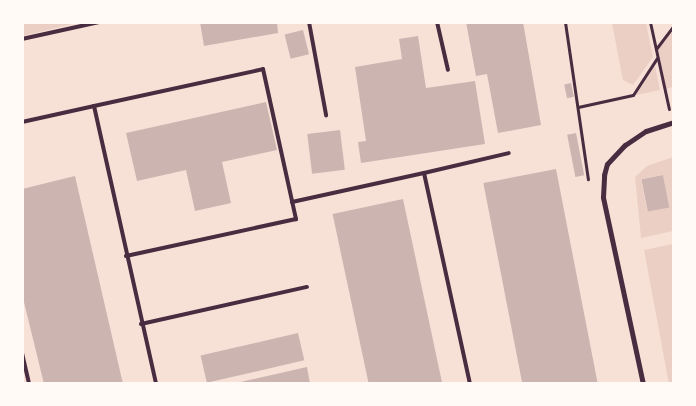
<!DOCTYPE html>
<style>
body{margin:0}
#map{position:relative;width:696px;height:406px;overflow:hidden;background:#f7e1d7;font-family:Mulish,sans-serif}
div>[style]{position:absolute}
.green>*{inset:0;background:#ebcfc5}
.building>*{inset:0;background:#ccb4b1;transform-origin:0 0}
.path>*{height:3px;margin:-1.5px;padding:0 1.5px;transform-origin:1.5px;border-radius:1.5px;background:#4a2c40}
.service>*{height:4px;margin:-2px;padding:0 2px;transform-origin:2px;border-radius:2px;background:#4a2c40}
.minor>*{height:5px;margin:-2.5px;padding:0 2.5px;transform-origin:2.5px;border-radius:2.5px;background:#4a2c40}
span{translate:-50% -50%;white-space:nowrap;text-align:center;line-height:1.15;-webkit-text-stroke:5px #fffaf5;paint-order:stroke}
.frame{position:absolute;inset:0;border:24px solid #fffaf5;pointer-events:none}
</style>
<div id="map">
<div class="green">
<i style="clip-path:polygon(23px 22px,76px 22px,76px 23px,23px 36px)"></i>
<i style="clip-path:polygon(612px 23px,646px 23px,653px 57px,633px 85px,623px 80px)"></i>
<i style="clip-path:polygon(673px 31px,673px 87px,666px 89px,658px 50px)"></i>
<i style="clip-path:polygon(655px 66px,660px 90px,636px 95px)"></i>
<i style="clip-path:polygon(evenodd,673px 157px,673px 231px,641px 238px,635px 177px,647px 166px,673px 157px,663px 175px,669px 207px,647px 211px,641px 179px,663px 175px)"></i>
<i style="clip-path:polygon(673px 244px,674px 383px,669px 384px,644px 250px)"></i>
</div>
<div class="building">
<i style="clip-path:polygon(200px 22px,277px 22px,278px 33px,204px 46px)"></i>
<i style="clip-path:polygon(466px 22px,523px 22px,541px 125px,498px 133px,487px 74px,476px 76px)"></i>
<i style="left:303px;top:30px;width:25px;height:19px;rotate:76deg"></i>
<i style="clip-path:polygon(418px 36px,426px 88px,475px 81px,485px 144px,361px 163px,358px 142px,366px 141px,355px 67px,402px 59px,399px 39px)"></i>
<i style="left:571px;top:83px;width:14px;height:7px;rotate:78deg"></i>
<i style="clip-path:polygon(266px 102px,277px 150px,222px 162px,231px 203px,195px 211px,186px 170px,137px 181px,126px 133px)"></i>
<i style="left:340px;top:130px;width:40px;height:33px;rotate:83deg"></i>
<i style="left:576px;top:133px;width:43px;height:9px;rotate:79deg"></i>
<i style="left:556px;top:169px;width:219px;height:74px;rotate:79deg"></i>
<i style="left:663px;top:175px;width:33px;height:22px;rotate:79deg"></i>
<i style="clip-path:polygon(75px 176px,123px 384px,44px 384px,22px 294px,22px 189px)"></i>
<i style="left:403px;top:199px;width:189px;height:72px;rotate:78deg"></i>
<i style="left:298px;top:333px;width:28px;height:100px;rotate:77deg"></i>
<i style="clip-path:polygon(307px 367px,310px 384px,236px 384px,236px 383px)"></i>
</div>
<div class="path">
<i style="left:565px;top:22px;width:159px;rotate:81.7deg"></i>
<i style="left:650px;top:22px;width:89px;rotate:77.7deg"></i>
<i style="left:656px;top:49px;width:30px;rotate:-53deg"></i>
<i style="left:578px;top:107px;width:56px;rotate:-12.3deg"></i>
<i style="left:633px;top:95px;width:44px;rotate:-57deg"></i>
</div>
<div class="service">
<i style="left:309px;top:22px;width:95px;rotate:79.6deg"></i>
<i style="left:437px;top:22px;width:49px;rotate:77.1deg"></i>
<i style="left:22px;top:39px;width:79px;rotate:-12.4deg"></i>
<i style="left:94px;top:106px;width:173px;rotate:-12.3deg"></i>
<i style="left:263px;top:69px;width:154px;rotate:77.6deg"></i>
<i style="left:296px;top:219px;width:174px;rotate:167.7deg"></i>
<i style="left:22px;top:122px;width:74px;rotate:-12.5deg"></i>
<i style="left:94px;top:106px;width:285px;rotate:77.4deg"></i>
<i style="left:424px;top:173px;width:87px;rotate:-13.2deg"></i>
<i style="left:292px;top:202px;width:135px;rotate:-12.4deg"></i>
<i style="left:424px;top:173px;width:216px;rotate:77.7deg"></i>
<i style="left:141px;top:324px;width:170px;rotate:-12.6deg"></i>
<i style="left:22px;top:353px;width:32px;rotate:77deg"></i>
</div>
<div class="minor">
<i style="left:643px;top:384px;width:191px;rotate:-102.1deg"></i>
<i style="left:603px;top:197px;width:22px;rotate:-87deg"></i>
<i style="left:604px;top:175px;width:11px;rotate:-75deg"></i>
<i style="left:607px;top:164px;width:26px;rotate:-47deg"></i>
<i style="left:625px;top:145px;width:25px;rotate:-34deg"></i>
<i style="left:646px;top:131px;width:29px;rotate:-18deg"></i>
</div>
<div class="frame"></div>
</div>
